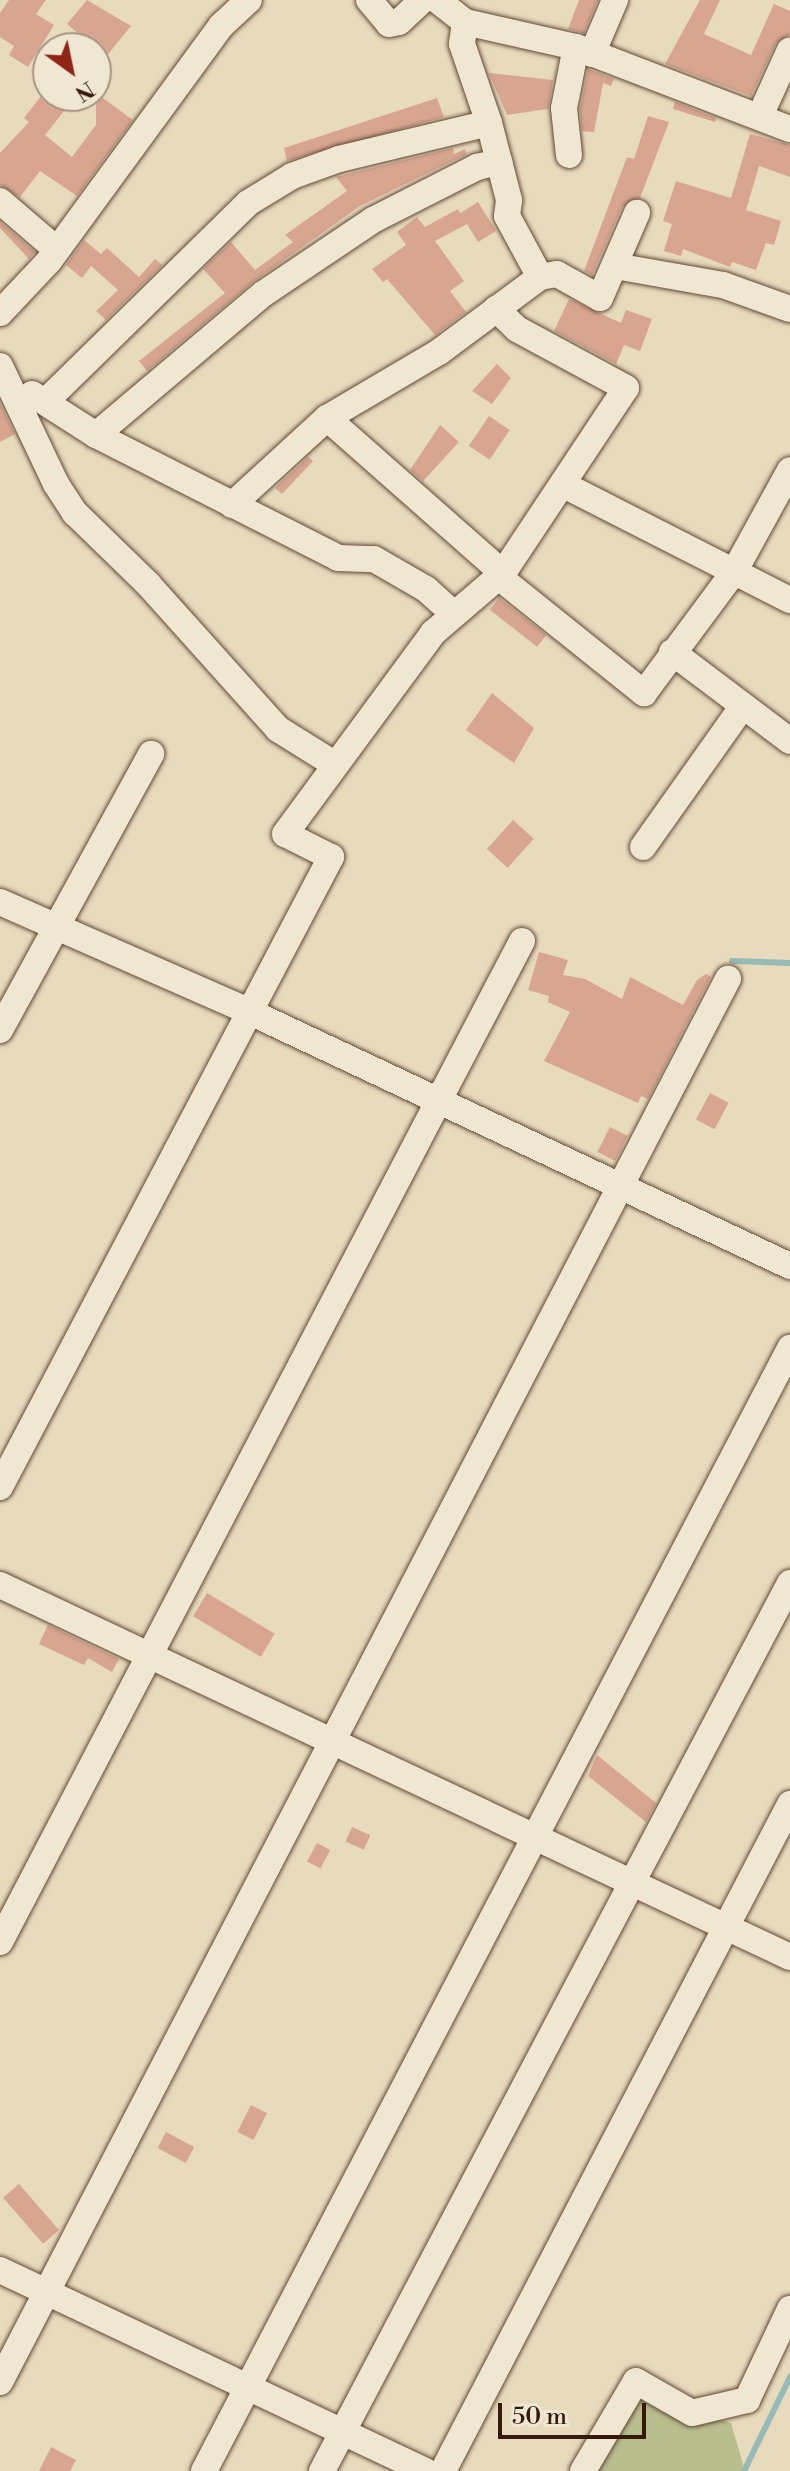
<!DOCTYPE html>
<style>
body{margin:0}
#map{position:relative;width:790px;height:2471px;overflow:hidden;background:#e8dabc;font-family:"Libre Bodoni",serif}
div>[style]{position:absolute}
.green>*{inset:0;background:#b9be8e}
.stream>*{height:6px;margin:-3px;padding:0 3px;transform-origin:3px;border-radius:3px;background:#98bab7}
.building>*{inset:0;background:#d8a690;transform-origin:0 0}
.roads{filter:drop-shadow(0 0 2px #624937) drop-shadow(0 0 2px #624937)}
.minor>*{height:26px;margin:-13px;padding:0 13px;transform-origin:13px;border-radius:13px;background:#f0e7d3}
span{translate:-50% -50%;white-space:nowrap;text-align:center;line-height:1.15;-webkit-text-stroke:6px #f0e7d3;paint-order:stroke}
.north{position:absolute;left:32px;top:32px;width:80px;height:80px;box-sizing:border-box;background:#f0e7d3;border:2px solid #a69583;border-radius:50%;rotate:147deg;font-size:22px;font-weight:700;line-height:32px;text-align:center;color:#36190b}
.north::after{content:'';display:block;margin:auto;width:28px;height:36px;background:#8f2418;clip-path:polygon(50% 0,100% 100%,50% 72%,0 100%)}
.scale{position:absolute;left:498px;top:2403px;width:148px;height:36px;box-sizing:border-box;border:4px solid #36190b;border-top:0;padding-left:10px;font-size:24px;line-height:28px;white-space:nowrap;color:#36190b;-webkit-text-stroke:6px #f0e7d3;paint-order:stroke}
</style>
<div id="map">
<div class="green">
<i style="clip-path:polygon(642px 2395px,731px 2423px,745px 2471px,597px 2471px)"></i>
</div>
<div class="stream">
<i style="left:732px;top:961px;width:58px;rotate:2deg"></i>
<i style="left:744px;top:2471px;width:105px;rotate:-63.9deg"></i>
</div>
<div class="building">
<i style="clip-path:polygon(9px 0,46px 0,36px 14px,54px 25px,28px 67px,9px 55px,14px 46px,0 37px,0 13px)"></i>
<i style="clip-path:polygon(87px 0,131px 26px,96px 69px,96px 48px,78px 48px,85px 39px,67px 24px)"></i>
<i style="clip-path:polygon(579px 0,598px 0,584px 33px,568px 29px)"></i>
<i style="clip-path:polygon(700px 0,720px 0,704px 34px,751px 55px,774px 4px,790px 11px,790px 34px,776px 43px,751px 96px,665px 64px)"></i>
<i style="clip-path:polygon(588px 69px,614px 79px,611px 86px,603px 83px,594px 132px,582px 131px,580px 109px)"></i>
<i style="clip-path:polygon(489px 73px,553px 80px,548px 109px,507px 115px)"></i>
<i style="clip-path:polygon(96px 93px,133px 120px,77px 196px,40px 171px,20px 197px,0 185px,0 153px,29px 122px,24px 118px,41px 96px,76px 96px,45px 135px,72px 157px,96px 125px)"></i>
<i style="clip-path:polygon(437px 98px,444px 117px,287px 161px,284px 148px)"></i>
<i style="clip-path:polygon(675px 102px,716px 118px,715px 122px,673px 109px)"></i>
<i style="clip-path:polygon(648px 116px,669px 122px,640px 198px,622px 207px,592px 275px,584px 271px,627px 157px,634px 159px)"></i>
<i style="clip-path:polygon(750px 134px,790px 145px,790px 177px,759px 166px,746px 210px,781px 221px,774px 245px,766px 243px,756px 270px,732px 262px,730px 267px,683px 249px,681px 256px,664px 251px,672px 224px,663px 221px,676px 181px,731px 198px)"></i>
<i style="clip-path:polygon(453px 148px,454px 154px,465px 149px,467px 154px,360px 206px,253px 282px,147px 371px,139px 361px,225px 293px,203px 269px,231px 242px,255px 270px,293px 242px,285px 235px,347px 191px,336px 177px)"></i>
<i style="left:478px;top:202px;width:34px;height:21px;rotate:58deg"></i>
<i style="clip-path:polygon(458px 209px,467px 224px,435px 241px,464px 281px,450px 291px,466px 312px,435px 335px,387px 279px,383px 282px,372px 269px,406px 245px,397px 232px,417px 217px,425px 227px)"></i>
<i style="clip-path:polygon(0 222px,35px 252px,29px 259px,0 228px)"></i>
<i style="clip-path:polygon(84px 240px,101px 254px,107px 248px,139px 277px,155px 259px,162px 265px,106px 320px,96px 311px,118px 290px,91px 266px,82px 278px,66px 265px)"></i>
<i style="clip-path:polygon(569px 299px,621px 323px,626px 310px,652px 319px,640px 351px,624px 345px,616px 364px,554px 331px)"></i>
<i style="clip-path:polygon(497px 364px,511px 378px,492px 404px,472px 391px)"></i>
<i style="clip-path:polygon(0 403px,15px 434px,0 442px)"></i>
<i style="left:489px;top:416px;width:25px;height:36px;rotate:34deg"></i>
<i style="clip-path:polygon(440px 425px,459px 442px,423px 481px,410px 470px)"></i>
<i style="clip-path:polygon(308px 457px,313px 461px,282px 494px,275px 488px)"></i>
<i style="left:499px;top:598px;width:60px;height:15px;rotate:38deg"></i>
<i style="clip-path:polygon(492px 693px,534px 728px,514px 763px,466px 730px)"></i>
<i style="left:513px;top:820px;width:28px;height:39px;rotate:42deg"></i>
<i style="clip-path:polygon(539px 952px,568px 960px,563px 975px,585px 979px,622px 999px,630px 977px,683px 1005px,697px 980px,706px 974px,711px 977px,648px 1099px,641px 1096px,638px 1103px,544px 1061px,570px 1012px,548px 1002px,549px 996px,528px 990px)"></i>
<i style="left:710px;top:1093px;width:21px;height:30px;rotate:28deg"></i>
<i style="left:610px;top:1127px;width:20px;height:28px;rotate:27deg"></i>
<i style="left:207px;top:1593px;width:79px;height:27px;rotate:31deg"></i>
<i style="clip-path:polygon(48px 1625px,119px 1659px,112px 1672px,88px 1658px,84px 1665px,39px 1644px)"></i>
<i style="clip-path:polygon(597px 1755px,656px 1803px,646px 1822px,588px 1776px)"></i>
<i style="left:352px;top:1827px;width:20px;height:16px;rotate:24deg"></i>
<i style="left:317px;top:1843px;width:15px;height:21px;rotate:28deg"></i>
<i style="left:251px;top:2105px;width:18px;height:30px;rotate:27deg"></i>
<i style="left:166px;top:2132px;width:32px;height:18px;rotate:28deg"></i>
<i style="left:19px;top:2184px;width:61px;height:21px;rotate:49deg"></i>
<i style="clip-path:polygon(51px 2447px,76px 2460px,70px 2471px,39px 2471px)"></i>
</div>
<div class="roads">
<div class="minor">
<i style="left:369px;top:0;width:31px;rotate:50deg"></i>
<i style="left:389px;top:24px;width:10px;rotate:-11deg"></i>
<i style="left:399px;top:22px;width:33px;rotate:-43deg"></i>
<i style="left:437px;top:0;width:36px;rotate:38deg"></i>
<i style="left:465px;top:22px;width:114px;rotate:12.7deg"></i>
<i style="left:576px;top:47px;width:229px;rotate:21deg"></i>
<i style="left:465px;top:22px;width:22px;rotate:98deg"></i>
<i style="left:462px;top:44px;width:83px;rotate:71.1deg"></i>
<i style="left:489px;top:123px;width:80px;rotate:75.4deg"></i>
<i style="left:509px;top:200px;width:16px;rotate:97deg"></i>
<i style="left:507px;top:216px;width:69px;rotate:61.6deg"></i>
<i style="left:592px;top:54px;width:59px;rotate:-66.9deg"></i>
<i style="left:760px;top:116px;width:72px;rotate:-65.6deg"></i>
<i style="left:569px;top:155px;width:47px;rotate:-96.1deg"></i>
<i style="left:564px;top:108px;width:62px;rotate:-78.9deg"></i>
<i style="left:0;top:201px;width:75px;rotate:40.7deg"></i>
<i style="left:615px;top:266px;width:110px;rotate:10deg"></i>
<i style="left:723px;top:285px;width:71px;rotate:19.7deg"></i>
<i style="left:0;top:313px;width:71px;rotate:-46.7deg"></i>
<i style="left:49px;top:261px;width:291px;rotate:-53.8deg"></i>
<i style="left:221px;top:26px;width:38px;rotate:-43deg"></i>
<i style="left:0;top:366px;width:131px;rotate:64.6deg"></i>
<i style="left:56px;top:484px;width:35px;rotate:57deg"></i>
<i style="left:75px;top:513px;width:102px;rotate:44.2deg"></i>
<i style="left:148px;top:584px;width:195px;rotate:48.1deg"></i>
<i style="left:278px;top:729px;width:66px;rotate:32deg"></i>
<i style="left:32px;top:394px;width:76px;rotate:32.6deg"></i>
<i style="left:96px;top:435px;width:271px;rotate:26.9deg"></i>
<i style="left:338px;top:558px;width:36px;rotate:2deg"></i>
<i style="left:374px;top:559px;width:60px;rotate:30deg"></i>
<i style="left:426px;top:589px;width:36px;rotate:42deg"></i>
<i style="left:45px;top:402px;width:284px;rotate:-44.4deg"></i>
<i style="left:248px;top:203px;width:52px;rotate:-31.5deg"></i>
<i style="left:292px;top:176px;width:50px;rotate:-19.9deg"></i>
<i style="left:339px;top:159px;width:154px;rotate:-13.5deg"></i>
<i style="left:327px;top:418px;width:235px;rotate:41.4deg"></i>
<i style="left:96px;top:435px;width:219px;rotate:-40.2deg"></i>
<i style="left:263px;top:294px;width:133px;rotate:-33.9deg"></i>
<i style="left:373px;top:220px;width:117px;rotate:-27deg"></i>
<i style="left:477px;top:167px;width:23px;rotate:-13deg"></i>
<i style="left:564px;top:485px;width:254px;rotate:27deg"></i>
<i style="left:232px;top:505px;width:129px;rotate:-42.5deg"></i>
<i style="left:327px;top:418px;width:130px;rotate:-30.5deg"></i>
<i style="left:439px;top:352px;width:126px;rotate:-36.6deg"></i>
<i style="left:540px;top:277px;width:17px;rotate:-10deg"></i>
<i style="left:557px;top:274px;width:49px;rotate:29.2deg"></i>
<i style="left:600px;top:298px;width:93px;rotate:-66.5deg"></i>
<i style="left:499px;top:577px;width:186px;rotate:38.7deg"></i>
<i style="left:644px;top:693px;width:151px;rotate:-53.4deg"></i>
<i style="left:734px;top:572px;width:116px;rotate:-61.2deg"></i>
<i style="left:672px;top:652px;width:148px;rotate:37deg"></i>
<i style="left:643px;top:847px;width:173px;rotate:-54.7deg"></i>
<i style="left:0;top:902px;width:273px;rotate:23.7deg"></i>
<i style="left:250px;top:1012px;width:597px;rotate:25.19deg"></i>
<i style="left:0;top:1030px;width:315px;rotate:-61.3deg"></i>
<i style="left:0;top:1487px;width:712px;rotate:-62.28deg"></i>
<i style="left:331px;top:857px;width:51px;rotate:-153.4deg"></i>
<i style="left:285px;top:834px;width:250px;rotate:-53.6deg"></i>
<i style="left:433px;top:633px;width:92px;rotate:-40.6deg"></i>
<i style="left:503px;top:573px;width:222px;rotate:-56.4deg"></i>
<i style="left:626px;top:388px;width:124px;rotate:-151.6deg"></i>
<i style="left:517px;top:329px;width:29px;rotate:-136deg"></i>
<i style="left:0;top:1585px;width:873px;rotate:25.22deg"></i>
<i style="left:0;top:1942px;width:1129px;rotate:-62.46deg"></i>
<i style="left:0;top:2270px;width:470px;rotate:25.3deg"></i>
<i style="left:0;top:2382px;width:1581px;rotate:-62.58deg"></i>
<i style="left:204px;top:2471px;width:1267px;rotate:-62.44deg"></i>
<i style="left:322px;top:2471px;width:1004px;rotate:-62.21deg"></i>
<i style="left:443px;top:2471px;width:752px;rotate:-62.51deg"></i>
<i style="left:583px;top:2471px;width:104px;rotate:-59.5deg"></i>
<i style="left:636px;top:2381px;width:64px;rotate:29.7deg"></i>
<i style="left:692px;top:2413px;width:57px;rotate:-13.3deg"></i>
<i style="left:747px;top:2400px;width:101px;rotate:-64.7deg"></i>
</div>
</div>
<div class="north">N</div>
<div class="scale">50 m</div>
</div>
